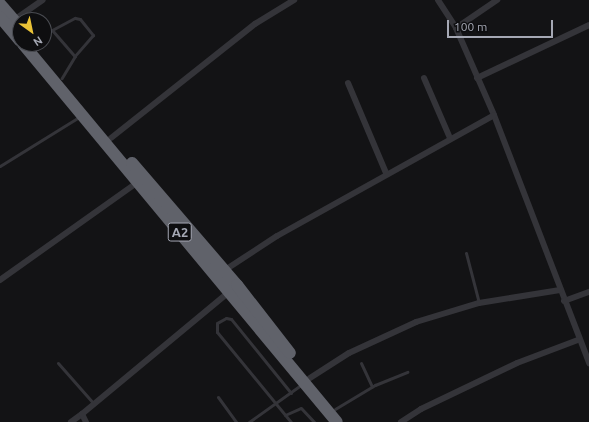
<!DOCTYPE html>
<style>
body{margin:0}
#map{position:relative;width:589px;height:422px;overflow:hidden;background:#131315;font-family:Ubuntu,sans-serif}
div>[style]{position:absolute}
.lane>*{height:3px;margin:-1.5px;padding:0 1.5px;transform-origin:1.5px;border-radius:1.5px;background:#343439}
.street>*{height:6px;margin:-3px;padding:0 3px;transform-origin:3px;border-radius:3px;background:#343439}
.highway>*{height:12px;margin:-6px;padding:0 6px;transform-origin:6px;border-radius:6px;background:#60626a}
span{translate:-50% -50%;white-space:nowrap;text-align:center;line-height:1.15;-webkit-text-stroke:3px #0e0e10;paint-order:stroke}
.shield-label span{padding:1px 3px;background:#0e0e10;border:1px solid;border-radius:3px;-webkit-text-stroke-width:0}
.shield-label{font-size:13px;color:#a5a8b4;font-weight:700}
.north{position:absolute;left:12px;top:12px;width:40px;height:40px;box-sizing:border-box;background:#0e0e10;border:1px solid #4a4c52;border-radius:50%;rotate:147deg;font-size:11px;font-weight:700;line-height:16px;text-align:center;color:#a5a8b4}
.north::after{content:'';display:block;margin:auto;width:14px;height:18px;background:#e9c237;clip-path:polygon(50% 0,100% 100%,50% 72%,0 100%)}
.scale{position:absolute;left:447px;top:20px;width:106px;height:18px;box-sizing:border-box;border:2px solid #a5a8b4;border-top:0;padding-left:5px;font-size:12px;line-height:14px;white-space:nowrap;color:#a5a8b4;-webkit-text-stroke:3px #0e0e10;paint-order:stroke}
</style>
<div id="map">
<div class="lane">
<i style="left:52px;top:30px;width:26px;rotate:-28deg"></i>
<i style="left:75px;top:18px;width:5px;rotate:11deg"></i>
<i style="left:80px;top:19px;width:21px;rotate:51deg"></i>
<i style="left:93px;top:35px;width:28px;rotate:131deg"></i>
<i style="left:44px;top:32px;width:8px;rotate:-14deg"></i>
<i style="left:52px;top:30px;width:35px;rotate:49deg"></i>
<i style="left:75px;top:56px;width:26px;rotate:121deg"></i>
<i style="left:0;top:166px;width:93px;rotate:-31.8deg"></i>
<i style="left:466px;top:253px;width:52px;rotate:75.4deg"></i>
<i style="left:58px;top:363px;width:55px;rotate:48.7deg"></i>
<i style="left:361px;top:363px;width:26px;rotate:65deg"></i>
<i style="left:291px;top:393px;width:95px;rotate:-129deg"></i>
<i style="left:231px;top:319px;width:5px;rotate:-169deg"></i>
<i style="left:226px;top:318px;width:10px;rotate:151deg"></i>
<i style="left:217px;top:323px;width:9px;rotate:90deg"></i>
<i style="left:217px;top:332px;width:117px;rotate:50.6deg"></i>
<i style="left:218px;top:397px;width:31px;rotate:54deg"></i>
<i style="left:335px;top:409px;width:47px;rotate:-31deg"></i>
<i style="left:375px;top:385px;width:35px;rotate:-22deg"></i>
<i style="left:285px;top:415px;width:17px;rotate:-24deg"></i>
<i style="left:301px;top:408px;width:19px;rotate:47deg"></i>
<i style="left:249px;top:422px;width:65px;rotate:-35.6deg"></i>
</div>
<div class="street">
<i style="left:438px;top:0;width:33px;rotate:57deg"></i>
<i style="left:456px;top:28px;width:95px;rotate:66.4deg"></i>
<i style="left:494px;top:115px;width:266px;rotate:69deg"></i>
<i style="left:14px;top:20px;width:35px;rotate:-35deg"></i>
<i style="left:456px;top:28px;width:50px;rotate:-34.3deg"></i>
<i style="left:424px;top:78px;width:65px;rotate:66.6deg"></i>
<i style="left:477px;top:78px;width:124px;rotate:-25.3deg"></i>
<i style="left:348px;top:83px;width:98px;rotate:67.1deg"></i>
<i style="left:111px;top:138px;width:184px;rotate:-38.4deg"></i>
<i style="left:255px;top:24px;width:46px;rotate:-31.6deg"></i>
<i style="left:225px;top:270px;width:62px;rotate:-33.2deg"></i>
<i style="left:277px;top:236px;width:248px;rotate:-29.1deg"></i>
<i style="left:0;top:280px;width:169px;rotate:-35.4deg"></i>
<i style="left:564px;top:301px;width:27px;rotate:-20deg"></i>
<i style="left:310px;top:378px;width:46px;rotate:-32.7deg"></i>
<i style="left:349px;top:353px;width:74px;rotate:-24.8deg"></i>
<i style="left:416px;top:322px;width:66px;rotate:-16.8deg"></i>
<i style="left:479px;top:303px;width:82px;rotate:-9.1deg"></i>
<i style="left:71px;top:422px;width:14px;rotate:-36deg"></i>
<i style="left:86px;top:422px;width:9px;rotate:-117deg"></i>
<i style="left:82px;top:414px;width:192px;rotate:-39.7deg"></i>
<i style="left:401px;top:422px;width:24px;rotate:-33deg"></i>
<i style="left:421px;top:409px;width:106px;rotate:-25.6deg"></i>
<i style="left:517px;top:363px;width:65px;rotate:-20.7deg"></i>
</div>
<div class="highway">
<i style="left:0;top:4px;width:30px;rotate:49deg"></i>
<i style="left:0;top:17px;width:31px;rotate:50deg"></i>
<i style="left:23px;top:44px;width:491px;rotate:50.3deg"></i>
<i style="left:132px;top:163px;width:161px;rotate:49.3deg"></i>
<i style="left:237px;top:285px;width:86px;rotate:52.1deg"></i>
</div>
<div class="shield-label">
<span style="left:180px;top:232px">A2</span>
</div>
<div class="north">N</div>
<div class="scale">100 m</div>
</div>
